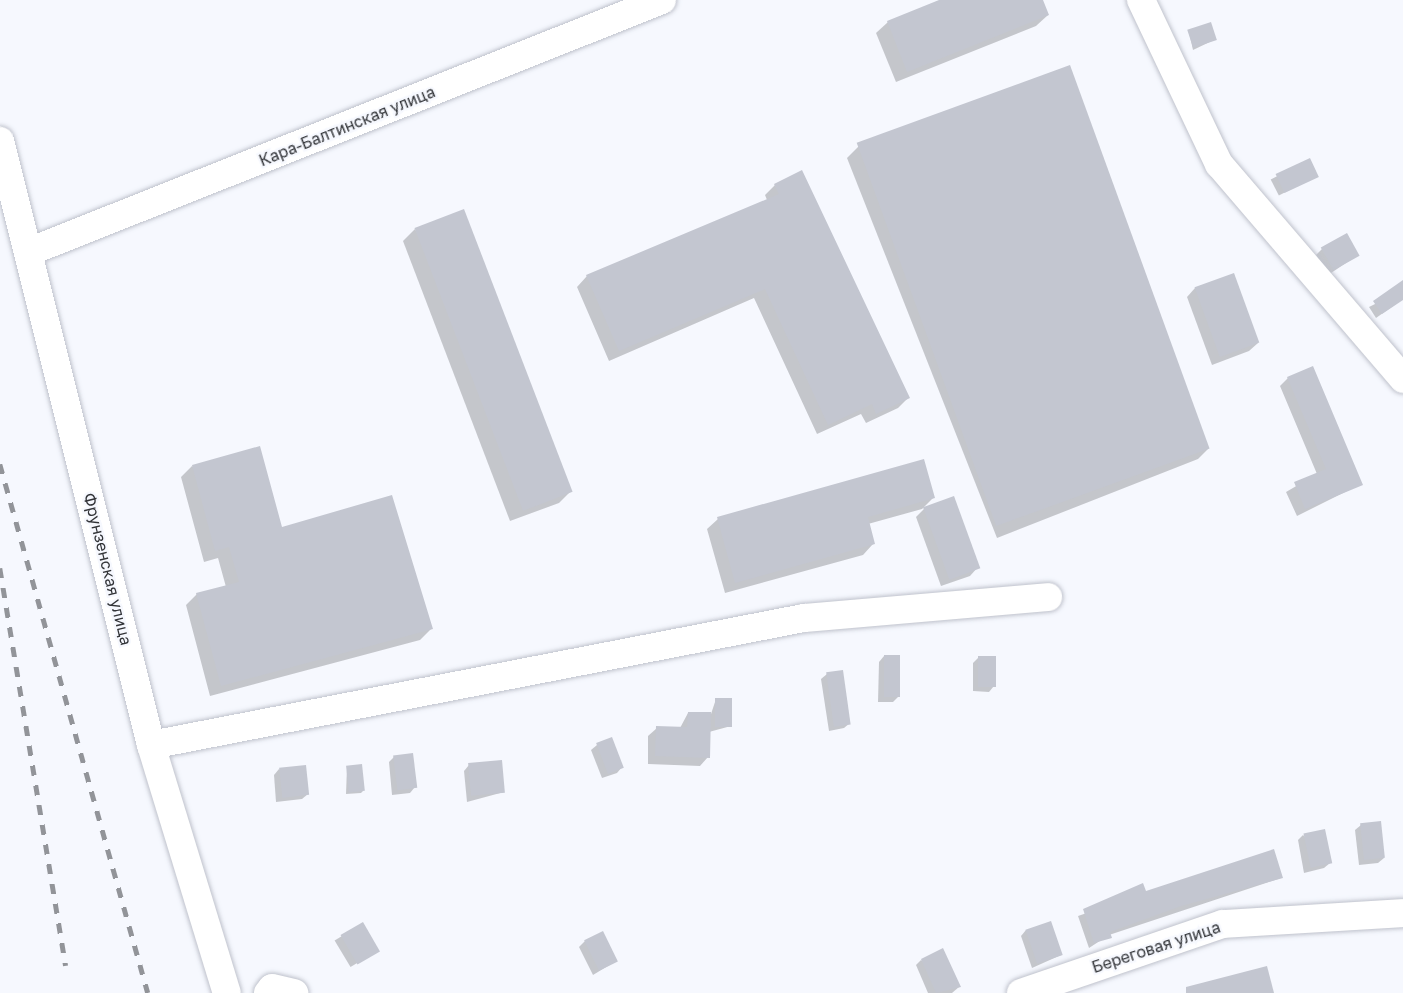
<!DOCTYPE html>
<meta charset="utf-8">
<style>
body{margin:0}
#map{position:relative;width:1403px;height:993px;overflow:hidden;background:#f6f8fe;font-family:"Golos Text",sans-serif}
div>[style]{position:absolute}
.shadow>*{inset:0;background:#0003;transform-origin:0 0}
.building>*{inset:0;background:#c3c6d0;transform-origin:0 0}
.roads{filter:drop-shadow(0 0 2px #bfc2cc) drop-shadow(0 0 2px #bfc2cc)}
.minor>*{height:28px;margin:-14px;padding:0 14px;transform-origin:14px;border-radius:14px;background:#fff}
.rail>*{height:4.5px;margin-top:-2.25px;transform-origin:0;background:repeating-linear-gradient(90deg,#929499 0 10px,transparent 0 20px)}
span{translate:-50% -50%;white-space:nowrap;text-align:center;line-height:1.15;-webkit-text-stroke:4.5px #f6f8fe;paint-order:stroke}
.street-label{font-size:16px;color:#323438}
</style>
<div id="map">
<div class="shadow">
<i style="clip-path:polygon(943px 0,1042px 0,1048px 15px,1036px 26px,896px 82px,876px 33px,888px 22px)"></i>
<i style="clip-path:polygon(1189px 32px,1216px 39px,1193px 50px)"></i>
<i style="clip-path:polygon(859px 146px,1209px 448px,1198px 459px,997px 538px,847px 158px)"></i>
<i style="left:1309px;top:160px;width:18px;height:43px;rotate:63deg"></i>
<i style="clip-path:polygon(775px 185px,908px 398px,898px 408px,866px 423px,861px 414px,817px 434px,754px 298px,609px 361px,577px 287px,587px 276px,767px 200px,765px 195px)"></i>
<i style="clip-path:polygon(415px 229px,570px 492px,559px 503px,510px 521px,403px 241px)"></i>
<i style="clip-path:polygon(1322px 249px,1358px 255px,1328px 275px,1316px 255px)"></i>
<i style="clip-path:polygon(1195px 288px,1258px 343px,1249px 351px,1212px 365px,1187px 297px)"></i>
<i style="clip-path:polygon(1403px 290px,1403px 299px,1376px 318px,1369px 307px)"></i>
<i style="clip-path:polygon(1288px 378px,1361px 484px,1297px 516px,1286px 492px,1317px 474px,1280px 386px)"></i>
<i style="clip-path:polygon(192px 466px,281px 528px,431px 629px,420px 640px,210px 696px,186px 605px,197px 594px,226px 587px,218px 558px,204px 562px,181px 477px)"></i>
<i style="clip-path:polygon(933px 498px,922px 509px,868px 524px,873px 544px,863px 555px,725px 593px,707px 529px,718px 519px)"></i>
<i style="clip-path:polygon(924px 509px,978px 567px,970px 576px,941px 586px,916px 517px)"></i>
<i style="clip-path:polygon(884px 656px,898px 697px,893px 702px,878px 702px,879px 662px)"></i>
<i style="clip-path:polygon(979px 657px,994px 686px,989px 692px,973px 691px,973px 663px)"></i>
<i style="clip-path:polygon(827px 674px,850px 723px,844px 728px,829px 731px,821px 679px)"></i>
<i style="clip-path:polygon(716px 699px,731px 726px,709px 732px,708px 757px,700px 766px,648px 764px,648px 736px,657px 728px,680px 728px,688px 713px,711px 714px)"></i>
<i style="clip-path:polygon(597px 745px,622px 767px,617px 773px,602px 778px,591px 750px)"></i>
<i style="clip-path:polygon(394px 757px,415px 787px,410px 793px,392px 795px,389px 762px)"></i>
<i style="clip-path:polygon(469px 765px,504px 792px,467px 802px,464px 771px)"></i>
<i style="clip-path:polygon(347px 767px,363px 791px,361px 793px,346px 794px)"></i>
<i style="clip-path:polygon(279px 769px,308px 794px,302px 799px,276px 802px,274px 775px)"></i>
<i style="clip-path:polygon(1361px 825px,1384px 858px,1378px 863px,1359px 865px,1355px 830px)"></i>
<i style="clip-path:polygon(1303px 835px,1330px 863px,1324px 868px,1304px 873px,1298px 840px)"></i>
<i style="clip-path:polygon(1281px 878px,1109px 935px,1089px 948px,1078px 916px,1145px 893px)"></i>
<i style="left:362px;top:924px;width:31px;height:32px;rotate:59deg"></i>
<i style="clip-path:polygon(1026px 930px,1061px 955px,1032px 968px,1021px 936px)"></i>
<i style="clip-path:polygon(585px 941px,616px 961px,593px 975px,579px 947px)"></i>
<i style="clip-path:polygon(921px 960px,959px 987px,952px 993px,928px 993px,916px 965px)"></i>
</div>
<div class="building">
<i style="clip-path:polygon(939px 0,1043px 0,1049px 15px,907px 72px,887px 21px)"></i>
<i style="left:1211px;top:22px;width:19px;height:25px;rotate:72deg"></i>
<i style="left:1070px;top:65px;width:408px;height:227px;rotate:70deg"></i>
<i style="left:1310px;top:158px;width:21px;height:38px;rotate:65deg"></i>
<i style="clip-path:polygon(802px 170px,910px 398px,876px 414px,872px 404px,828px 425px,765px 289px,619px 351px,586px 275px,779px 194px,774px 184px)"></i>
<i style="left:464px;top:209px;width:303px;height:53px;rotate:69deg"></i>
<i style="left:1347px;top:233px;width:26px;height:30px;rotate:61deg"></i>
<i style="left:1234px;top:273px;width:74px;height:42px;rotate:70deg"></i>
<i style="clip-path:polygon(1403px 280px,1403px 300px,1382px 314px,1373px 301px)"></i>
<i style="clip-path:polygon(1313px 366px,1363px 485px,1305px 509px,1294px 482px,1326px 469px,1287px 377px)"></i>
<i style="clip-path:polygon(260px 446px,282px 527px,392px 495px,433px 629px,221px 686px,196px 593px,239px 582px,229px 547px,215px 551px,192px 465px)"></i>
<i style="clip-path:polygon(924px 459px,935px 498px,868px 517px,875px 544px,735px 583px,717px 517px)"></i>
<i style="left:954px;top:496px;width:77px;height:33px;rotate:70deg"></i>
<i style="left:884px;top:655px;width:16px;height:42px"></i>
<i style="left:978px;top:656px;width:18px;height:31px"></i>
<i style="left:843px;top:670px;width:55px;height:17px;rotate:82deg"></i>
<i style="left:715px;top:698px;width:17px;height:29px"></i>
<i style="clip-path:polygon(688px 712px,711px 712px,710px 758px,655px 756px,656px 726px,687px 727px)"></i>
<i style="left:612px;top:737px;width:33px;height:17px;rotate:69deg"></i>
<i style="left:413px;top:753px;width:35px;height:20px;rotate:83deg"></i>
<i style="left:502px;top:760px;width:33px;height:34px;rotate:85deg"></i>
<i style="left:362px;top:764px;width:27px;height:16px;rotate:84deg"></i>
<i style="left:306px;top:765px;width:30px;height:27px;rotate:84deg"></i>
<i style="left:1381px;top:821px;width:37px;height:21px;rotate:84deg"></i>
<i style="left:1325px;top:829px;width:35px;height:22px;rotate:78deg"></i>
<i style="clip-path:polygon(1274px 849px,1283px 878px,1181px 906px,1110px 932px,1112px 938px,1094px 943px,1083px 909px,1143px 883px,1146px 891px)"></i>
<i style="left:1051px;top:921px;width:36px;height:27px;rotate:71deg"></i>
<i style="left:363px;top:922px;width:34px;height:26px;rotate:60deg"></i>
<i style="left:603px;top:931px;width:34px;height:21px;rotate:64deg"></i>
<i style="clip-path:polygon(943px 948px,961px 987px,936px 993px,921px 959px)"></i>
<i style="clip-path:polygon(1267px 966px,1274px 993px,1186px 993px,1186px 987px)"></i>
</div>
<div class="roads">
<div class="minor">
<i style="left:1141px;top:0;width:182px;rotate:64.6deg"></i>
<i style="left:1219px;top:164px;width:283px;rotate:49.4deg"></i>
<i style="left:0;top:141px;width:623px;rotate:75.96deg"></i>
<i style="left:151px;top:745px;width:259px;rotate:73deg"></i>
<i style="left:31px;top:251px;width:679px;rotate:-21.69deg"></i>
<i style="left:151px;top:745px;width:665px;rotate:-11.01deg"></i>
<i style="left:804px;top:618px;width:245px;rotate:-4.9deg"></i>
<i style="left:268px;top:993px;width:6px;rotate:-51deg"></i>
<i style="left:272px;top:988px;width:23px;rotate:13deg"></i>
<i style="left:1021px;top:993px;width:213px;rotate:-18.9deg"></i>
<i style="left:1223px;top:924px;width:180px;rotate:-3.5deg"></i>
</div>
</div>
<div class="rail">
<i style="left:0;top:464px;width:549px;rotate:74.37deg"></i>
<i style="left:0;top:568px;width:403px;rotate:80.6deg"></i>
</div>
<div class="street-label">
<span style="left:347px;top:126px;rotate:-22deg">Кара-Балтинская улица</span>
<span style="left:108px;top:569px;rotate:76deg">Фрунзенская улица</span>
<span style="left:1156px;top:947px;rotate:-18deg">Береговая улица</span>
</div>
</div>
